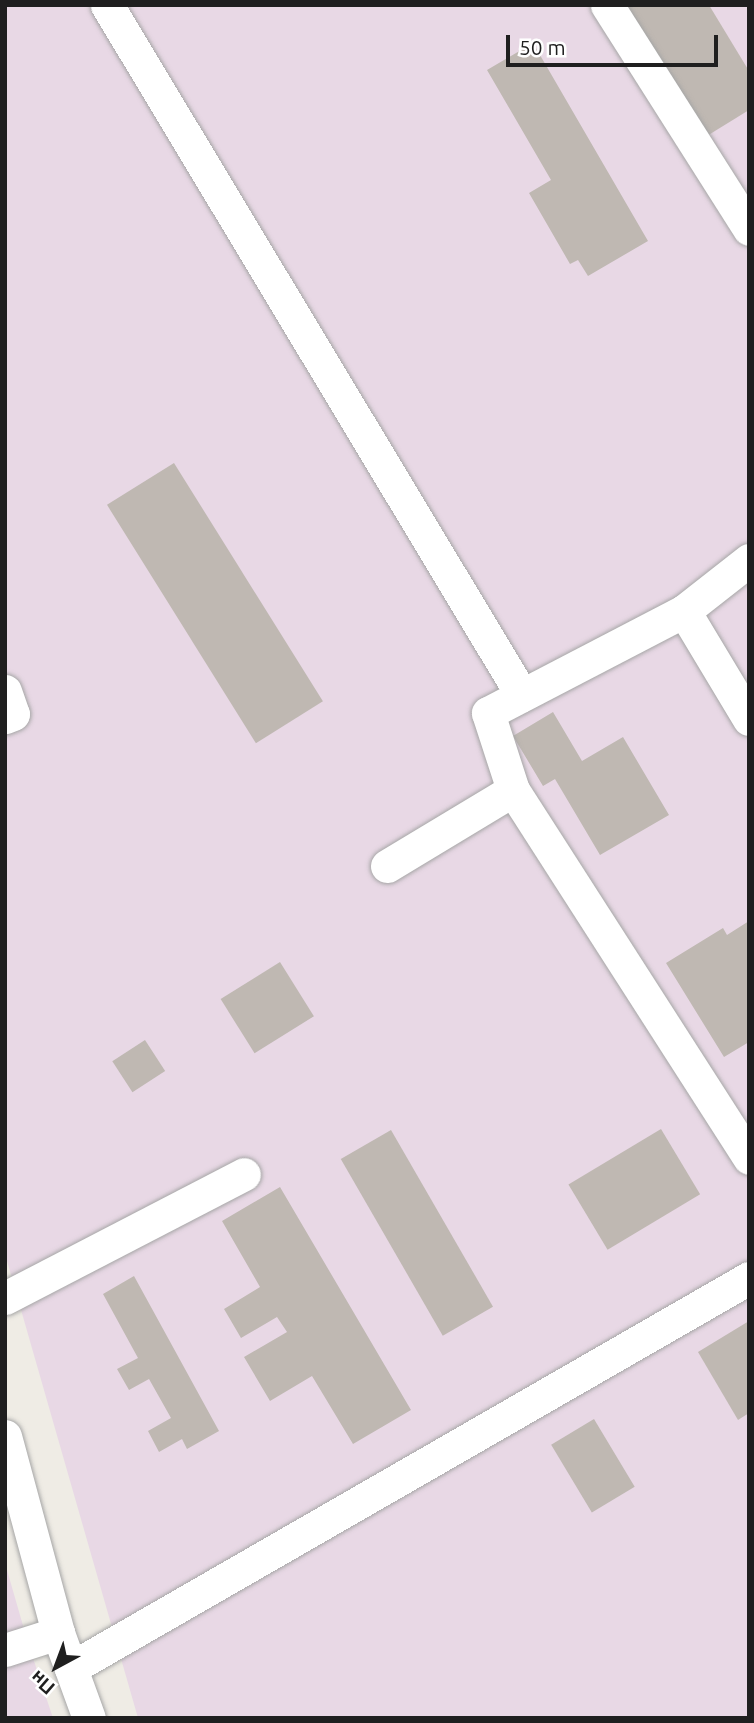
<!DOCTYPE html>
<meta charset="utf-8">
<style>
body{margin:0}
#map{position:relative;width:754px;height:1723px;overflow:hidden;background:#efece5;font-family:Ubuntu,sans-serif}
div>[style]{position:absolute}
.industrial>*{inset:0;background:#e8d8e5}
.building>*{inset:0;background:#bfb8b2;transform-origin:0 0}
.roads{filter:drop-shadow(0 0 2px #a6a6a6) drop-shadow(0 0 2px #a6a6a6)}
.minor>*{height:33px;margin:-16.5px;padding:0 16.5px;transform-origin:16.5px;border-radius:16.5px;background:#fff}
span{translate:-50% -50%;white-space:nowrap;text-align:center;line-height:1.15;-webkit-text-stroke:5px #fff;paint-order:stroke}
.frame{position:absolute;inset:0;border:7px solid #1f1f1f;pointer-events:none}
.north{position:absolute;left:21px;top:1632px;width:70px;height:70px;-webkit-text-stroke:5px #fff;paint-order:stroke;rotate:221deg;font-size:19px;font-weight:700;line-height:28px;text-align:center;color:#1f1f1f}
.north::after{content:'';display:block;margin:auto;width:24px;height:32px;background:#1f1f1f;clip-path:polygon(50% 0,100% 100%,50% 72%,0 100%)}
.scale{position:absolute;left:506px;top:35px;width:212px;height:32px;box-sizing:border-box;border:4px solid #1f1f1f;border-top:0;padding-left:9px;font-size:21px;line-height:24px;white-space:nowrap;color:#1f1f1f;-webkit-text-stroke:5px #fff;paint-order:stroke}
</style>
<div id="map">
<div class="industrial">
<i style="clip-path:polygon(5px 5px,749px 5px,749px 1718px,138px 1718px,5px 1254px)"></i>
<i style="clip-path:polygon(5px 1563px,28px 1643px,53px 1718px,5px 1718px)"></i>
</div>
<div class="building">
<i style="clip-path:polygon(621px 5px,709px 5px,749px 71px,749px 110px,702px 139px)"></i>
<i style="clip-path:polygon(533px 43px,648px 241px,588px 276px,578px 260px,570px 264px,529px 193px,551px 180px,487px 70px)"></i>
<i style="left:174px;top:463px;width:281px;height:79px;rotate:58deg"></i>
<i style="clip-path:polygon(553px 712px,582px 761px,623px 737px,669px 815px,600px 855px,555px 779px,543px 786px,513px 736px)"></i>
<i style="clip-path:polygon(749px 921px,749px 1042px,724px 1057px,666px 963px,723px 928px,727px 935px)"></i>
<i style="left:280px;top:962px;width:64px;height:70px;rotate:58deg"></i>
<i style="left:145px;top:1040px;width:37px;height:39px;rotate:57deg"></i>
<i style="left:661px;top:1129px;width:76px;height:108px;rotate:59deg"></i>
<i style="left:391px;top:1130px;width:204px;height:58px;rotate:60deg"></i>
<i style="clip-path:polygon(280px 1187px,411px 1410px,353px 1444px,312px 1376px,270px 1401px,244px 1357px,287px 1332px,277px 1317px,241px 1338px,224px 1309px,260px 1287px,222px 1221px)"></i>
<i style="clip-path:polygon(134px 1276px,219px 1431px,187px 1449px,182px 1439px,159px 1452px,148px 1431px,171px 1418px,149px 1379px,129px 1390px,117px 1369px,138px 1358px,103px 1294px)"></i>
<i style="clip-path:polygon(749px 1321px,749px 1413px,738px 1420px,698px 1352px)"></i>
<i style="left:594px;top:1419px;width:79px;height:50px;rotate:59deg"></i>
</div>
<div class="roads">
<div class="minor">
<i style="left:107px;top:5px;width:805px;rotate:58.98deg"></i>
<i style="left:607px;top:5px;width:265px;rotate:57.6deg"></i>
<i style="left:749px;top:560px;width:83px;rotate:141.9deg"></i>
<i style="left:684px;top:611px;width:126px;rotate:59deg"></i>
<i style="left:5px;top:691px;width:24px;rotate:71deg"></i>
<i style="left:13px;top:714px;width:9px;rotate:159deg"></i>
<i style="left:513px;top:790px;width:437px;rotate:57.3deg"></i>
<i style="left:387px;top:866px;width:147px;rotate:-31.1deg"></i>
<i style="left:513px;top:790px;width:81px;rotate:-108deg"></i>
<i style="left:488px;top:713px;width:221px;rotate:-27.5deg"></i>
<i style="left:5px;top:1298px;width:269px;rotate:-27.4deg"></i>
<i style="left:5px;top:1436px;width:204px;rotate:74.9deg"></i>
<i style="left:58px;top:1633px;width:90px;rotate:70deg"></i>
<i style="left:5px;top:1650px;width:56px;rotate:-17.8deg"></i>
<i style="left:71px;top:1668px;width:782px;rotate:-29.91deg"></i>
</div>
</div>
<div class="frame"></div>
<div class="north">Пн</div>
<div class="scale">50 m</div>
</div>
